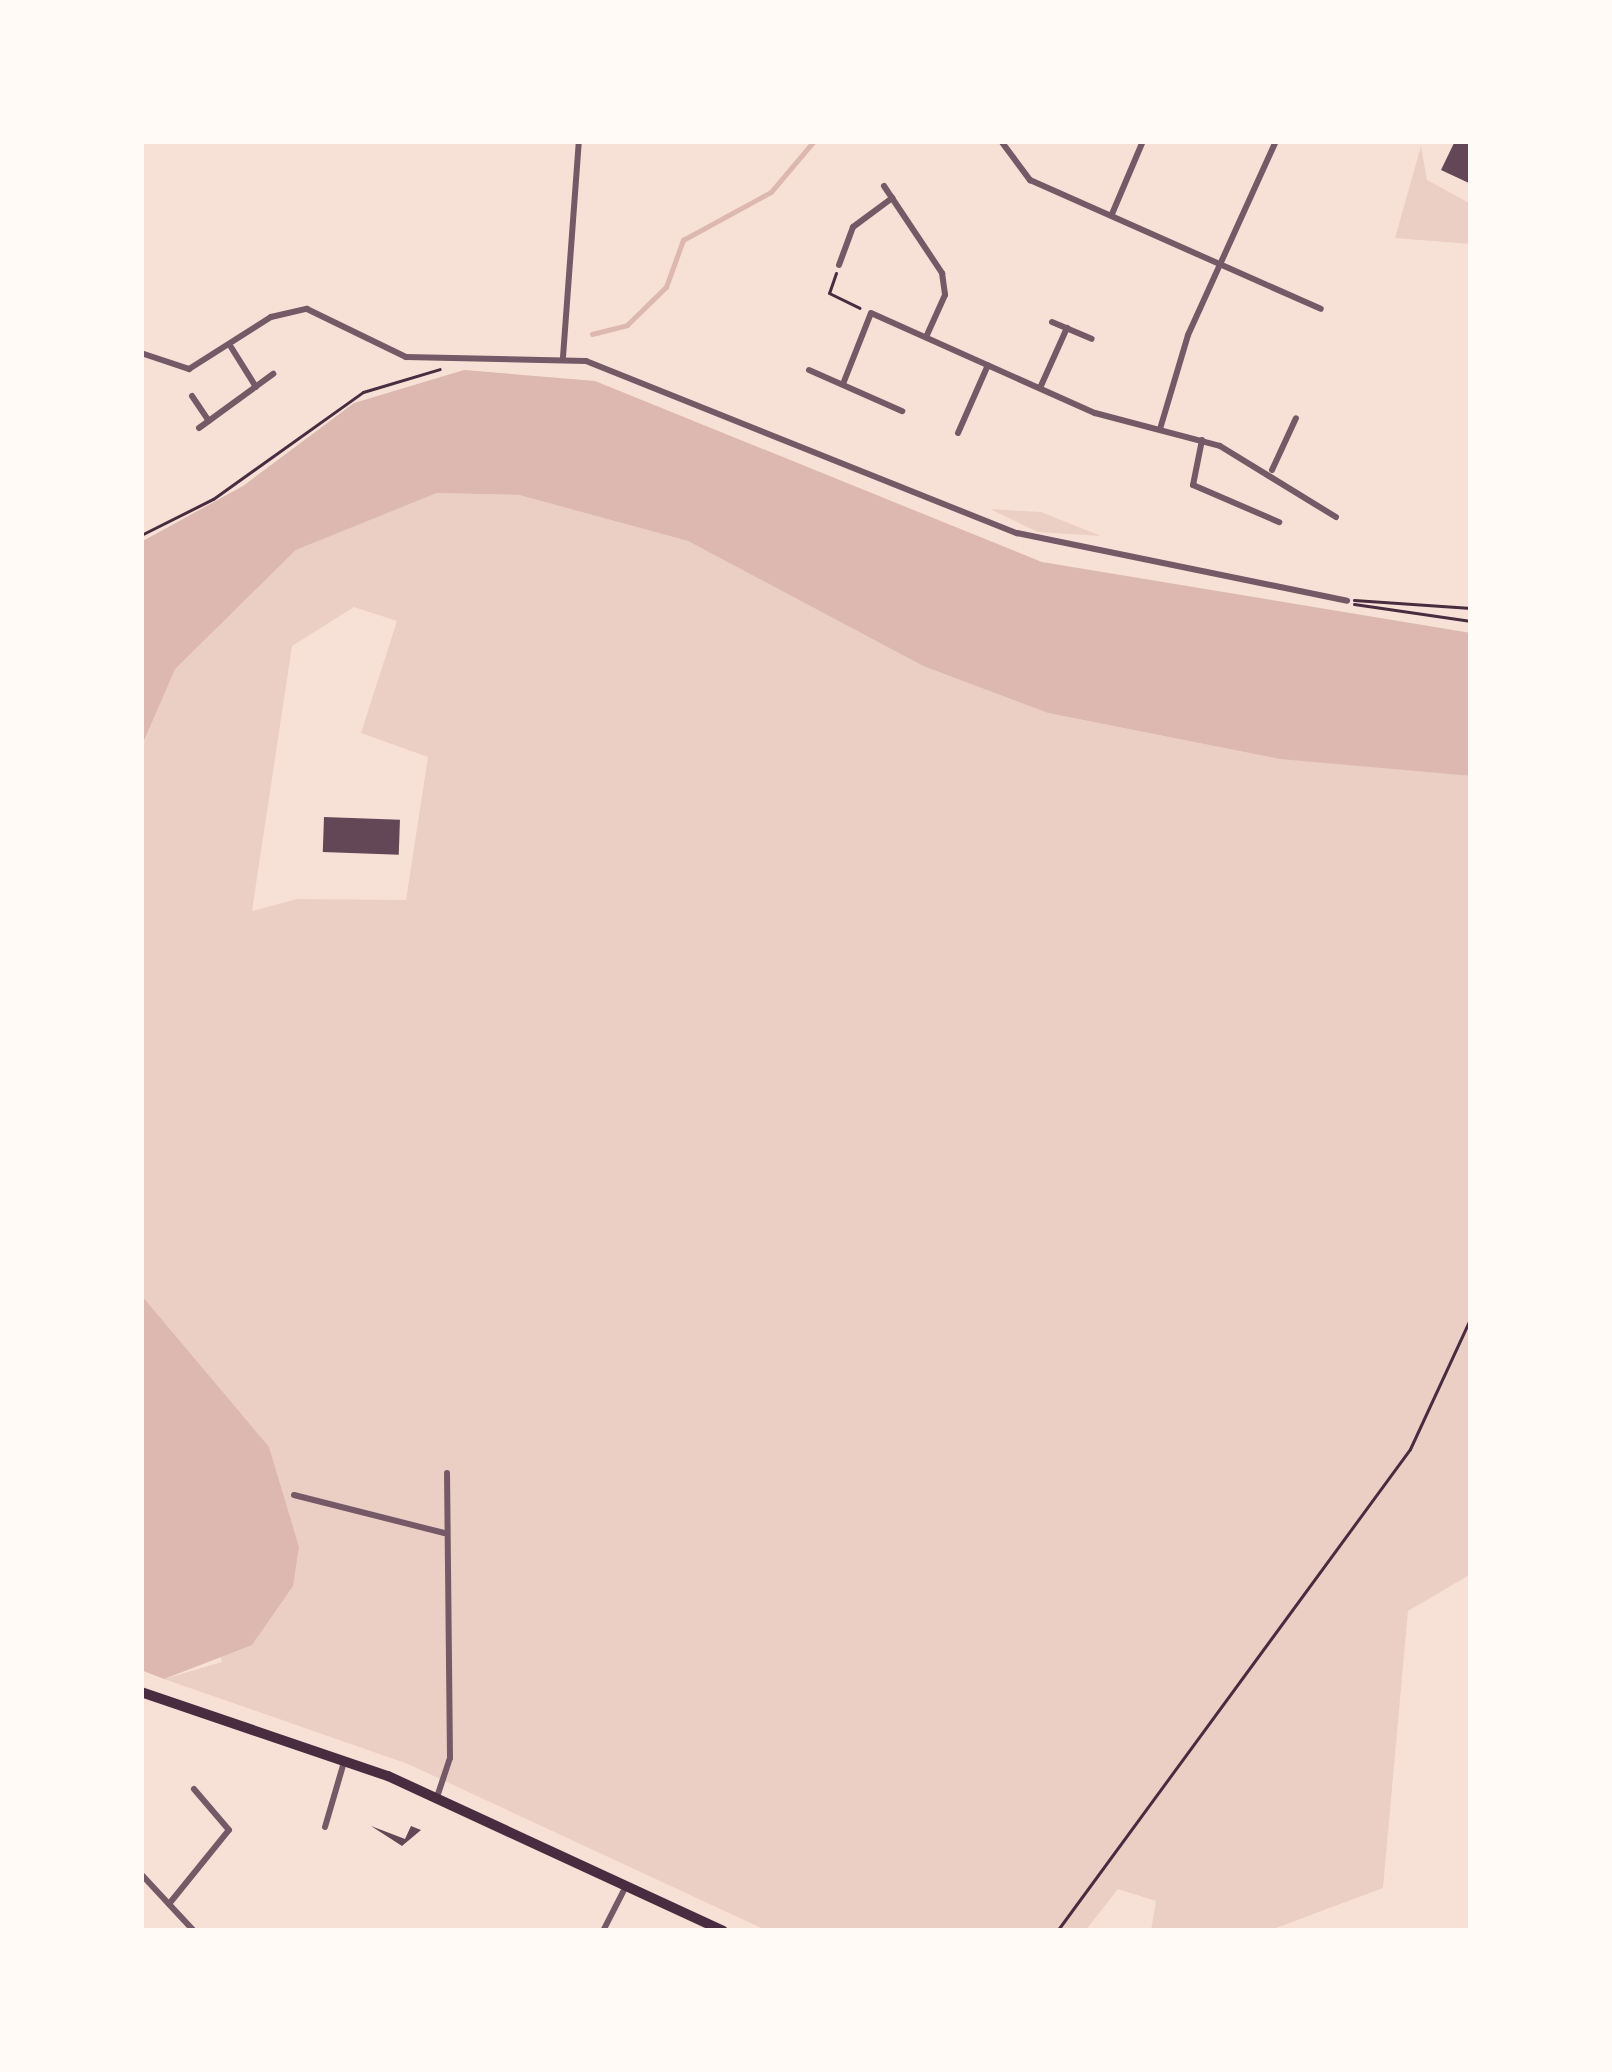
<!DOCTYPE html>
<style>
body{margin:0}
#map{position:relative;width:1612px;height:2072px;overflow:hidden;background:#f7e1d7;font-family:"Roboto Condensed",sans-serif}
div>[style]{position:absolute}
.green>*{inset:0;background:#ebcfc5}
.water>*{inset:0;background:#dcb8b0}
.stream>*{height:4.5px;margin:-2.25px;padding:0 2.25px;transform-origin:2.25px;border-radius:2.25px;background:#dcb8b0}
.building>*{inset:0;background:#644757;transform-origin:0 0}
.path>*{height:3px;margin:-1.5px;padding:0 1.5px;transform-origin:1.5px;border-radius:1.5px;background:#4a2c40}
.minor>*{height:6px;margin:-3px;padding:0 3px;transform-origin:3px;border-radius:3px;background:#755966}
.trunk>*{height:10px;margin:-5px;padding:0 5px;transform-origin:5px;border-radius:5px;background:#4a2c40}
span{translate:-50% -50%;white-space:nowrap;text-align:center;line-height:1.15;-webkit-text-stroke:9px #fffaf5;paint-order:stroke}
.frame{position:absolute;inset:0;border:144px solid #fffaf5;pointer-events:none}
</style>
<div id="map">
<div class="green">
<i style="clip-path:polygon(1421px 146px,1427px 180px,1471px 204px,1471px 244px,1395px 238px)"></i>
<i style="clip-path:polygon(evenodd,437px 493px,519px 495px,688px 541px,923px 666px,1048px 713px,1269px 757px,1471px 776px,1471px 1574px,1408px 1611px,1383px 1888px,1268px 1931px,1151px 1931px,1156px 1901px,1118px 1889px,1085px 1931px,768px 1931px,408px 1764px,164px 1679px,222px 1662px,141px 1295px,141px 750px,174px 669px,296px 550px,437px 493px,354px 607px,397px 621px,361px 733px,428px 757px,406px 900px,297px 899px,252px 911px,292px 646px,354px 607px)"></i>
<i style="clip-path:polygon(990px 509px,1041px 512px,1101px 536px,1038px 532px)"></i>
</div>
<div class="water">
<i style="clip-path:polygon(464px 370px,595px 381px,1042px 562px,1471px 633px,1471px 776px,1280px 759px,1048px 713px,923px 666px,688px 541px,519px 495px,437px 493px,296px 550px,175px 669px,141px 748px,141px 542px,243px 486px,354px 403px)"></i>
<i style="clip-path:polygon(141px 1295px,269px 1447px,299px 1547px,293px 1586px,252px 1645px,164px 1679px,141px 1670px)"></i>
</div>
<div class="stream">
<i style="left:592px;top:334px;width:36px;rotate:-14deg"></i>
<i style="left:627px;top:325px;width:54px;rotate:-44.3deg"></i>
<i style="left:666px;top:287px;width:50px;rotate:-70.1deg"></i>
<i style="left:683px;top:240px;width:100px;rotate:-28.6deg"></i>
<i style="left:771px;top:192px;width:67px;rotate:-49.9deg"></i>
</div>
<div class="building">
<i style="clip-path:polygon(1455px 141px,1471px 141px,1471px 184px,1441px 170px)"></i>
<i style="left:324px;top:817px;width:76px;height:35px;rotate:2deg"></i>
<i style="clip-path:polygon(371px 1826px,405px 1839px,411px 1826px,421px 1830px,402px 1846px)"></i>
</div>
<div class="path">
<i style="left:836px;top:273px;width:21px;rotate:109deg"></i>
<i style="left:829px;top:293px;width:34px;rotate:26deg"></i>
<i style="left:141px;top:535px;width:80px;rotate:-26.6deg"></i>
<i style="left:213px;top:499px;width:184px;rotate:-35.5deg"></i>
<i style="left:363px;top:392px;width:80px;rotate:-16.6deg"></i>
<i style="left:1354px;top:600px;width:117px;rotate:3.9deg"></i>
<i style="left:1354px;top:604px;width:118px;rotate:8.3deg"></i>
<i style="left:1057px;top:1931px;width:597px;rotate:-53.78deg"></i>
<i style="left:1410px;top:1449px;width:145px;rotate:-65.2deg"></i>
</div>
<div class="minor">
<i style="left:1001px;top:141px;width:49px;rotate:53.4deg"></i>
<i style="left:1030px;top:180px;width:318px;rotate:23.9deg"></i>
<i style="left:884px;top:186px;width:105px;rotate:56.3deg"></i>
<i style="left:942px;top:273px;width:22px;rotate:82deg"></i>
<i style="left:945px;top:295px;width:46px;rotate:114.3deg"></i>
<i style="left:1112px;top:214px;width:79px;rotate:-67deg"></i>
<i style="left:839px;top:265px;width:40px;rotate:-69.8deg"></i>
<i style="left:853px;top:227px;width:49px;rotate:-36.6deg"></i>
<i style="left:1052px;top:322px;width:43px;rotate:23deg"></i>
<i style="left:231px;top:347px;width:47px;rotate:58deg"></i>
<i style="left:141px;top:353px;width:51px;rotate:18.4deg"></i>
<i style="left:189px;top:369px;width:97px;rotate:-32.4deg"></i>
<i style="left:271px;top:317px;width:37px;rotate:-13deg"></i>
<i style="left:307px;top:309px;width:110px;rotate:25.9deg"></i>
<i style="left:406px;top:357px;width:180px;rotate:1.3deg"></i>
<i style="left:586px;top:361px;width:464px;rotate:21.8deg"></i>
<i style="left:1017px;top:533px;width:337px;rotate:11.6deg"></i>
<i style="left:563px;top:357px;width:217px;rotate:-85.8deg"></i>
<i style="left:809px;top:370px;width:102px;rotate:23.8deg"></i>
<i style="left:843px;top:384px;width:76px;rotate:-68.5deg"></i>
<i style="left:871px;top:313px;width:245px;rotate:24.1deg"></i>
<i style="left:1095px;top:413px;width:129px;rotate:14.8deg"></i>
<i style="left:1220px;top:446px;width:136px;rotate:31.5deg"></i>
<i style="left:1040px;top:388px;width:66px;rotate:-65.8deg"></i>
<i style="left:192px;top:396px;width:30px;rotate:56deg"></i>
<i style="left:199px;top:428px;width:92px;rotate:-36.1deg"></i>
<i style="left:1160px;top:429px;width:98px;rotate:-73.4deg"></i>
<i style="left:1188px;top:335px;width:213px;rotate:-65.6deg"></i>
<i style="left:958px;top:433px;width:74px;rotate:-66.2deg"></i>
<i style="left:1202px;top:440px;width:46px;rotate:101.3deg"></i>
<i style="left:1193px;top:485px;width:94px;rotate:23.3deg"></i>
<i style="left:1272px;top:470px;width:57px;rotate:-65.2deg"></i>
<i style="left:294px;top:1495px;width:155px;rotate:14.2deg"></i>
<i style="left:437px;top:1797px;width:41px;rotate:-71.6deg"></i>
<i style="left:450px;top:1758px;width:285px;rotate:-90.6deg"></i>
<i style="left:325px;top:1827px;width:68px;rotate:-73.7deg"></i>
<i style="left:141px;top:1874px;width:78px;rotate:47.1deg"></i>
<i style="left:169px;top:1904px;width:95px;rotate:-51deg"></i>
<i style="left:229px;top:1830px;width:54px;rotate:-130.5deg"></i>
<i style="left:603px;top:1931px;width:51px;rotate:-62.9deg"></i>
</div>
<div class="trunk">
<i style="left:141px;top:1692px;width:261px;rotate:18.8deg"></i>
<i style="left:388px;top:1776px;width:369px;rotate:24.8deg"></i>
</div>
<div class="frame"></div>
</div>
